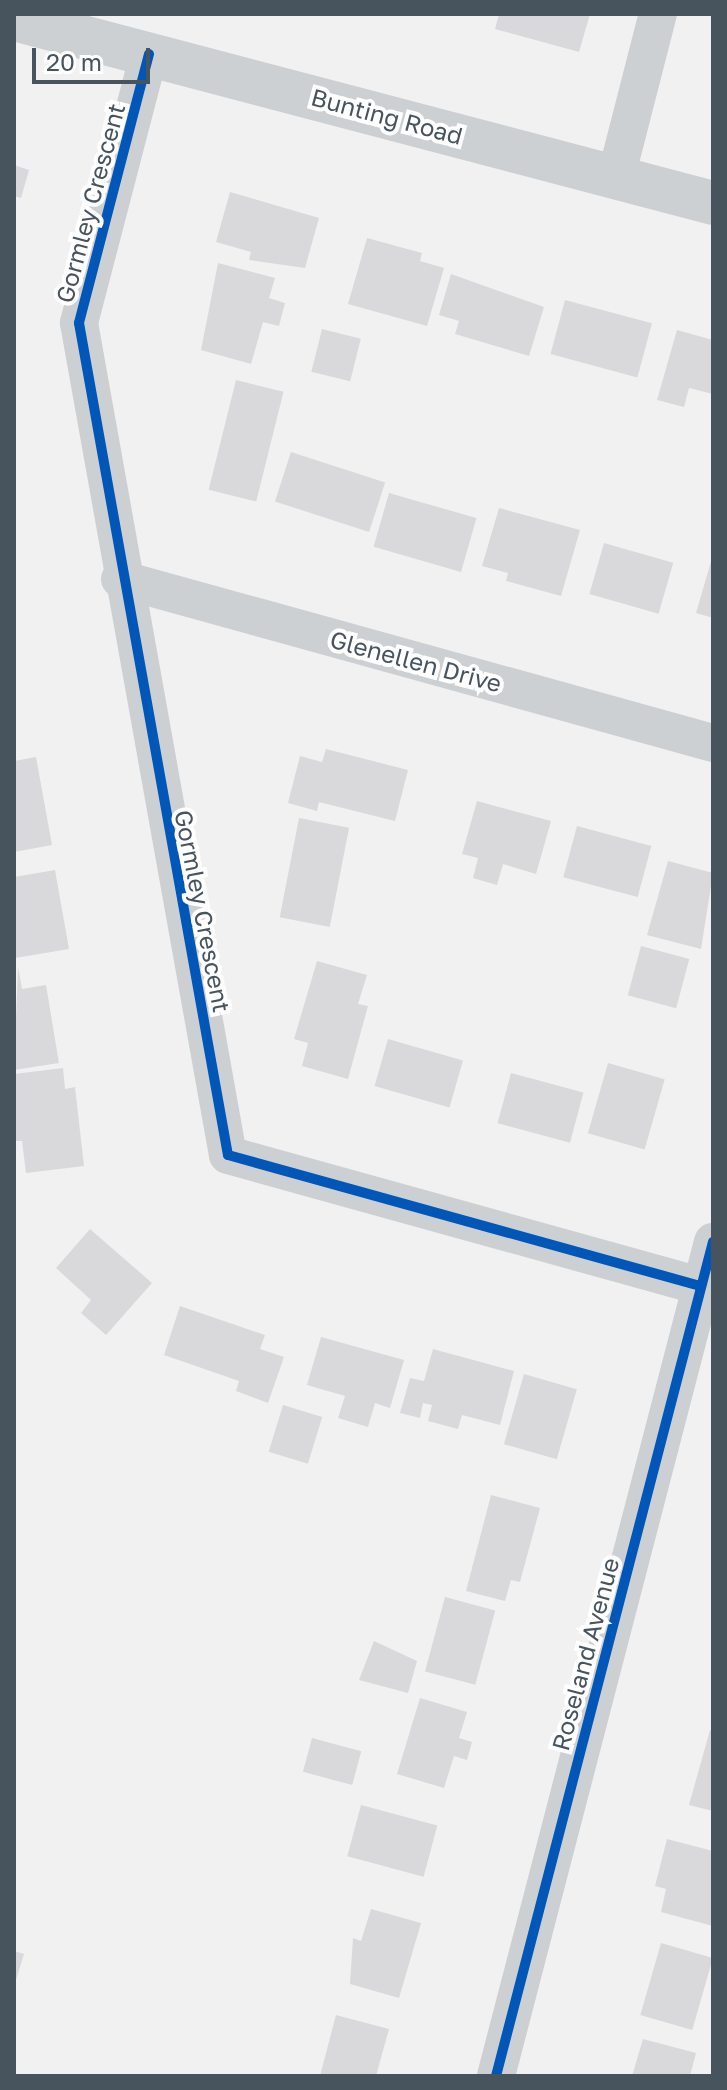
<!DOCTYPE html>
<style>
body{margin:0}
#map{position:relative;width:727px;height:2090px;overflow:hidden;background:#f2f1f1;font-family:"Golos Text",sans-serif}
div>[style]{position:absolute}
.building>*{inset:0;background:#d9d9db;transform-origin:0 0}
.street>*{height:38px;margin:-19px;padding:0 19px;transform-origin:19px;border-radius:19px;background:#cdd0d2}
.secondary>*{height:44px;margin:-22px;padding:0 22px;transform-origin:22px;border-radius:22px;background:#cdd0d3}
.cycleway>*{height:10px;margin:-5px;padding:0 5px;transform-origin:5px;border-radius:5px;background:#0057b8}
span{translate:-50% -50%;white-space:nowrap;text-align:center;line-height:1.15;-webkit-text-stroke:8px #fff;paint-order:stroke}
.street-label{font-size:24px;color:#47545e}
.frame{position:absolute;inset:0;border:16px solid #47545e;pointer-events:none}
.scale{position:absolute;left:32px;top:48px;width:118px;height:36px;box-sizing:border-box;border:4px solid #47545e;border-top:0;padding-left:10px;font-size:24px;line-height:28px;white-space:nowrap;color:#47545e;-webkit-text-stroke:6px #fff;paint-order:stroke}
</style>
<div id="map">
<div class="building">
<i style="clip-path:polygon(499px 14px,590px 14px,579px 52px,495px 29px)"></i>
<i style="clip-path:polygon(14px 165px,29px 170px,21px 198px,14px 196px)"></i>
<i style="clip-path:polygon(230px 192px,319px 218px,305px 268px,249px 260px,251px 252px,216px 242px)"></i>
<i style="clip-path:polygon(367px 238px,422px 253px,420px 261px,444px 268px,427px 326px,348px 304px)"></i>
<i style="clip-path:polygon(218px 263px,275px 278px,269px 298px,285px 303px,279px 326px,263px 322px,251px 364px,201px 350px)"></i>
<i style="clip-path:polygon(451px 274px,544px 307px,529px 356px,455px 334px,459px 321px,439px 315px)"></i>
<i style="left:565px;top:300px;width:90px;height:56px;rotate:15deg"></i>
<i style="left:322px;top:329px;width:40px;height:44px;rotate:14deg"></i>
<i style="clip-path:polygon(677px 330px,713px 340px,713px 394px,689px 388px,684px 407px,657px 400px)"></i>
<i style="left:236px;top:380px;width:49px;height:113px;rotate:14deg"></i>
<i style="left:291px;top:452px;width:99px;height:52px;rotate:18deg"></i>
<i style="left:389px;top:493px;width:91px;height:56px;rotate:16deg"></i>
<i style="clip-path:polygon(499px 508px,580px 530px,561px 596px,506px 581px,508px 573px,482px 566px)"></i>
<i style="left:604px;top:543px;width:72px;height:53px;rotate:16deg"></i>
<i style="clip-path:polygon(712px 558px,713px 558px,713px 618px,696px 613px)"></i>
<i style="clip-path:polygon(326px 749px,408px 770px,395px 821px,319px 802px,317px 811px,288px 803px,300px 756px,322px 762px)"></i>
<i style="clip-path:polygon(36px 757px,52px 845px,14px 852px,14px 761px)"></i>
<i style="clip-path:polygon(477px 801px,551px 821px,536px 874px,503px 864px,497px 885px,473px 878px,478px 858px,462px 854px)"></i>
<i style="left:299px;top:818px;width:51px;height:101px;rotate:11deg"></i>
<i style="left:577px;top:826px;width:77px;height:53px;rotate:15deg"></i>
<i style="clip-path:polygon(668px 861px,713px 873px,701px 949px,647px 935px)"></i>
<i style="clip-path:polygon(55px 870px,69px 949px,15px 958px,14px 877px)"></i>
<i style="left:641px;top:946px;width:50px;height:51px;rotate:15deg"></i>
<i style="clip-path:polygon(317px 961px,367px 975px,358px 1004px,368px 1006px,348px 1079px,302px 1066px,308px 1043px,294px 1039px)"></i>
<i style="clip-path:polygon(18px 967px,22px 989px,46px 985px,59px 1063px,14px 1070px)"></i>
<i style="left:388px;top:1039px;width:78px;height:49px;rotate:16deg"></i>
<i style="left:608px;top:1063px;width:59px;height:73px;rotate:16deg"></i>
<i style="clip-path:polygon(63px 1068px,65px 1089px,75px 1087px,84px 1166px,26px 1173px,22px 1141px,14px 1141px,14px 1074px)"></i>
<i style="left:511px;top:1073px;width:75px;height:52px;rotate:15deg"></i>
<i style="clip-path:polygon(90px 1229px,152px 1283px,106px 1335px,81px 1313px,91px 1300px,56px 1268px)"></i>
<i style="clip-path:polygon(180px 1306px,265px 1335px,260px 1349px,284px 1357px,268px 1403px,236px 1391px,239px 1381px,164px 1355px)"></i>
<i style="clip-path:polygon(321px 1337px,404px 1360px,390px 1408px,375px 1403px,368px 1427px,338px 1418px,345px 1396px,307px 1385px)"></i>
<i style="clip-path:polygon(433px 1349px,514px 1371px,500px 1425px,462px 1415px,458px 1429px,428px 1421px,432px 1405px,423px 1403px,420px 1418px,400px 1413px,410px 1378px,424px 1381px)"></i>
<i style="left:524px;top:1374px;width:55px;height:73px;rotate:16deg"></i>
<i style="left:283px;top:1405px;width:41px;height:49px;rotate:17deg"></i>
<i style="clip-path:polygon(491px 1495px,540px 1508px,520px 1582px,511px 1580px,505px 1601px,466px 1591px)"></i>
<i style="left:445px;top:1597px;width:52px;height:77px;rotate:15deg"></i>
<i style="clip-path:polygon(374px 1641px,417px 1661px,408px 1693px,359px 1680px)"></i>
<i style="clip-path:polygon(420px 1698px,467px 1712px,459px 1738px,472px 1742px,467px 1760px,454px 1756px,444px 1788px,397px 1774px)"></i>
<i style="clip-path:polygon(710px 1730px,713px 1731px,713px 1811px,689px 1805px)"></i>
<i style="left:312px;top:1738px;width:51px;height:35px;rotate:15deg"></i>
<i style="left:361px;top:1805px;width:79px;height:53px;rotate:15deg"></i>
<i style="clip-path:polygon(667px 1839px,713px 1851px,713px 1926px,661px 1912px,666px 1889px,655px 1886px)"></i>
<i style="clip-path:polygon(371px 1909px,421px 1923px,399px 1998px,350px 1984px,353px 1938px,361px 1941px)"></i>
<i style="left:661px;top:1943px;width:54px;height:75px;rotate:16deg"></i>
<i style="clip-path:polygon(14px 1951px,24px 1954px,15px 1983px,14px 1983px)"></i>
<i style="clip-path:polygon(336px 2015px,389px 2029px,376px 2076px,320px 2076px)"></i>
<i style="clip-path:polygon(643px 2039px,696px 2053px,690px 2076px,632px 2076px)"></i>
</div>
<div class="street">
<i style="left:149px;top:54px;width:278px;rotate:104.6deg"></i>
<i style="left:79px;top:323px;width:845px;rotate:79.85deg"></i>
<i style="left:228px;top:1155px;width:491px;rotate:15.5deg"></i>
<i style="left:616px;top:177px;width:168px;rotate:-75.6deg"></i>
<i style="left:120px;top:579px;width:615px;rotate:15.46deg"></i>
<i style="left:496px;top:2076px;width:862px;rotate:-75.42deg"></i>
</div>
<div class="secondary">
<i style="left:14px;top:19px;width:723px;rotate:14.75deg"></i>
</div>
<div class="cycleway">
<i style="left:149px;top:54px;width:278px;rotate:104.6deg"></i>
<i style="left:79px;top:323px;width:845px;rotate:79.85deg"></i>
<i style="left:228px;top:1155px;width:491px;rotate:15.5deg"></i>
<i style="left:496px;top:2076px;width:862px;rotate:-75.42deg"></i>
</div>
<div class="street-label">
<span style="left:387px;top:116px;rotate:15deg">Bunting Road</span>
<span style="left:90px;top:203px;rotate:-75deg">Gormley Crescent</span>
<span style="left:416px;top:661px;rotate:15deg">Glenellen Drive</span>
<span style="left:203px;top:911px;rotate:79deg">Gormley Crescent</span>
<span style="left:585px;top:1654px;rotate:-75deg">Roseland Avenue</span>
</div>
<div class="frame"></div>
<div class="scale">20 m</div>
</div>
